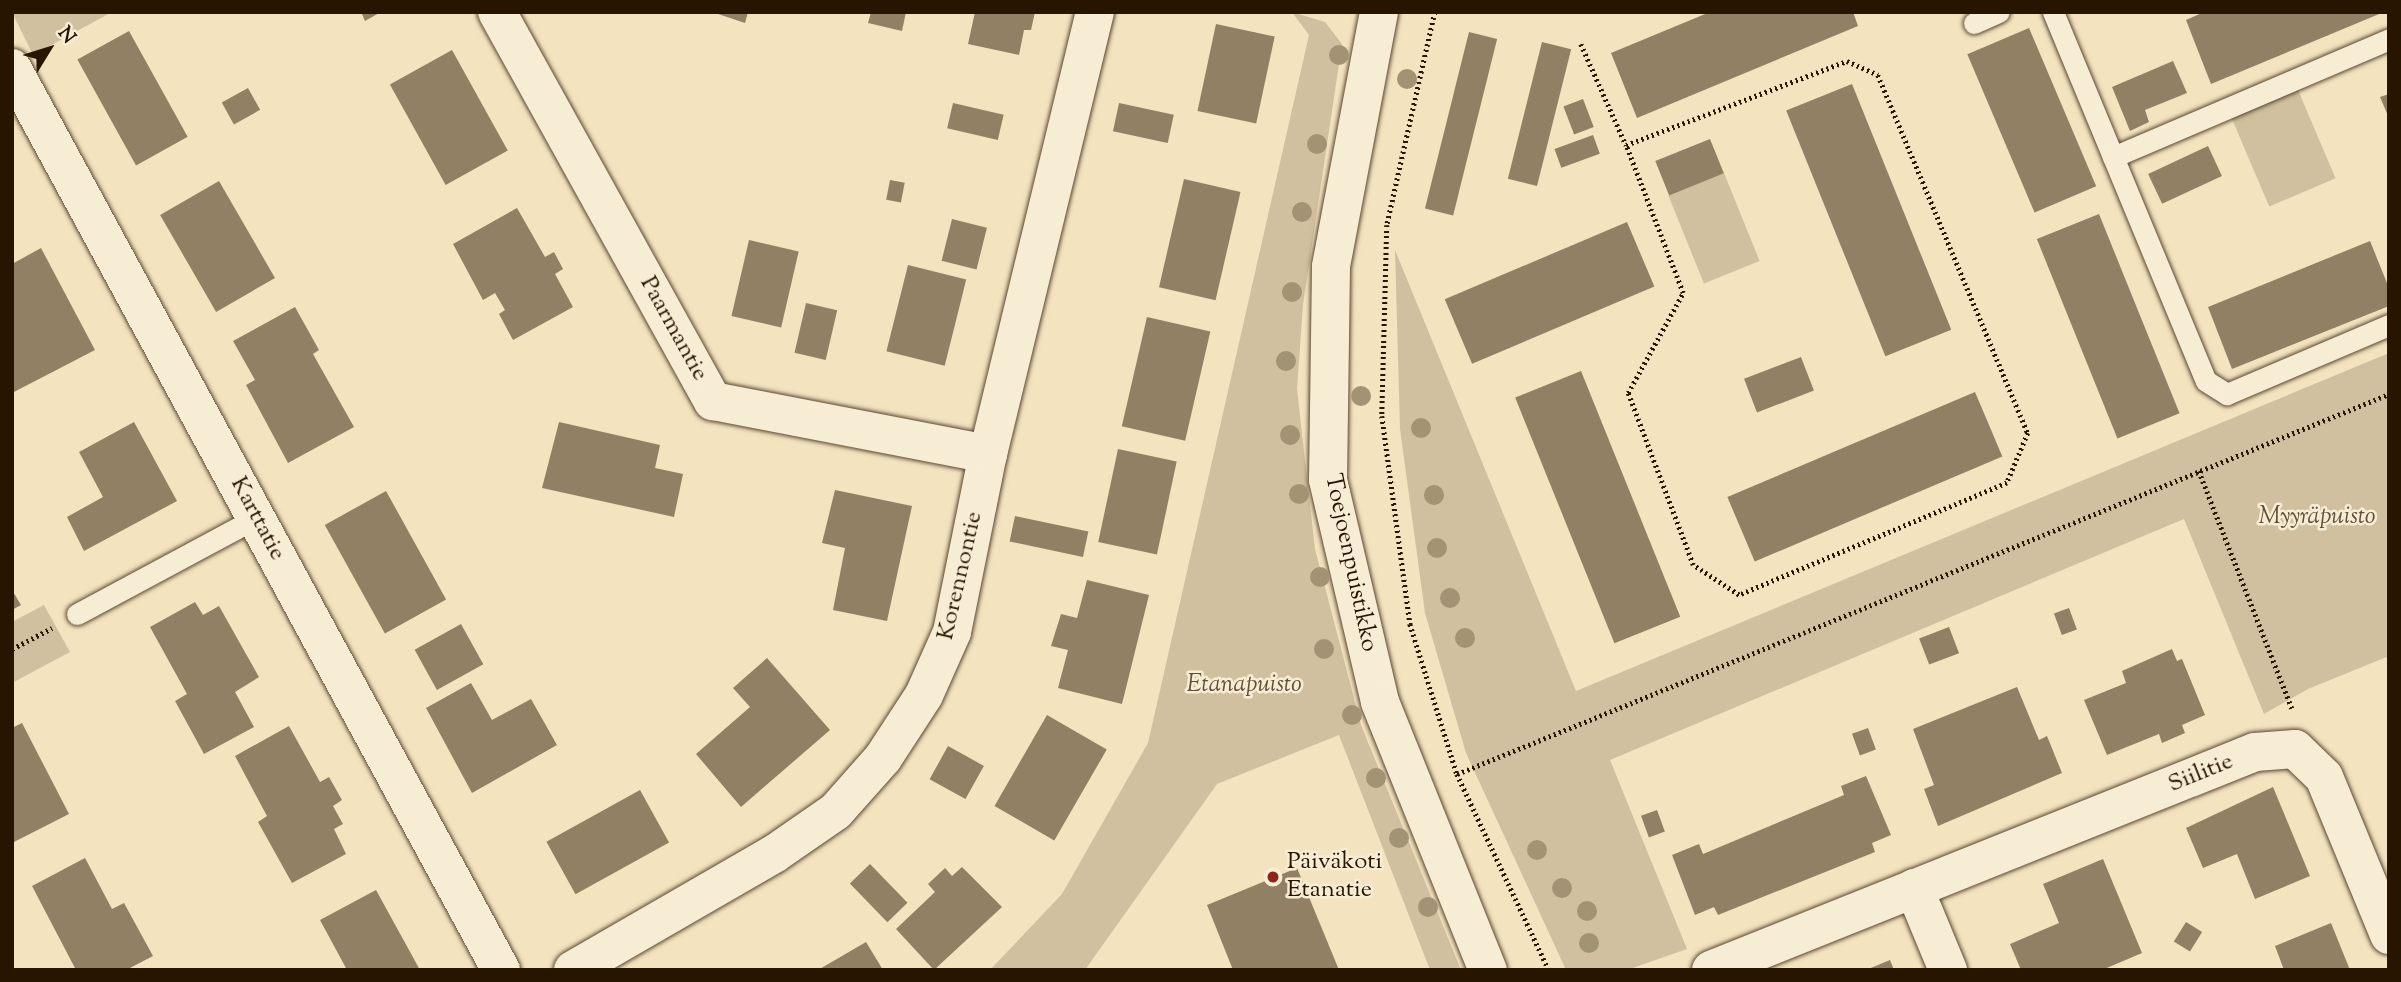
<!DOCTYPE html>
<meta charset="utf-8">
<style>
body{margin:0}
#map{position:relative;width:2401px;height:982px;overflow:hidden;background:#f3e3bf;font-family:"Sorts Mill Goudy",serif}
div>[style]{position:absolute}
.green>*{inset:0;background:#d0c09f;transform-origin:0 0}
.building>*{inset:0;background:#918063;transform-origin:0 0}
.path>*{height:4.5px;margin-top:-2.25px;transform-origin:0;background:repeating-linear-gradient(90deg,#271500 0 2px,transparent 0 5.5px)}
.roads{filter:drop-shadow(0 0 2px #5a4830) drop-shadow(0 0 2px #5a4830)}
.service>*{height:21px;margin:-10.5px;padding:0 10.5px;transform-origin:10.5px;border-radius:10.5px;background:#f7edd5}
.minor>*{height:38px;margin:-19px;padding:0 19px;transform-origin:19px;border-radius:19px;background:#f7edd5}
.trees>*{width:20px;height:20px;margin:-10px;border-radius:50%;background:#a39375}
.dots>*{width:19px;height:19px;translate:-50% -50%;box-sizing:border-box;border:4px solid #f7edd5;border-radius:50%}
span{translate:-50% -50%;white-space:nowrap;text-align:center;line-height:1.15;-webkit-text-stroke:5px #f7edd5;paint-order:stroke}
.street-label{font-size:24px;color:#271500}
.park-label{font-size:24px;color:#625138;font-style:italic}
.poi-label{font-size:24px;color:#271500}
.left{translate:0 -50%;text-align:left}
.frame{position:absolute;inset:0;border:14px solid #271500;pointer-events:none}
.north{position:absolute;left:14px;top:14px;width:70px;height:70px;-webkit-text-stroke:5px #f7edd5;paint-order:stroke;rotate:52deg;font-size:19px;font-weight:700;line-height:28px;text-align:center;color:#271500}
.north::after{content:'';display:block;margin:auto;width:24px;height:32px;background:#271500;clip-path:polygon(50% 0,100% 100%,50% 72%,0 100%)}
</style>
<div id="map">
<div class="green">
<i style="clip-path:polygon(12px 12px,112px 12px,33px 55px)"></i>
<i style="clip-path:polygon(1292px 12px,1325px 22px,1342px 44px,1303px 305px,1297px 389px,1315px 549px,1361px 725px,1461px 970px,1430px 970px,1339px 735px,1217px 784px,1085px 970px,990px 970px,1062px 894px,1148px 743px,1309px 35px)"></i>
<i style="left:2298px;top:90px;width:96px;height:72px;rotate:67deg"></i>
<i style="left:1724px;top:173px;width:95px;height:60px;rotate:68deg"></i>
<i style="clip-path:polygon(1395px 250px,1576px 691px,2389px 353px,2389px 656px,2308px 689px,2264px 714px,2184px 519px,1610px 760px,1687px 949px,1627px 970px,1566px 970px,1466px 753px,1425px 613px,1400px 429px)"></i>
<i style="clip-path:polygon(44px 605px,70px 652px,12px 683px,12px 622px)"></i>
</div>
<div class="building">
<i style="clip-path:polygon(361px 12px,381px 12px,365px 21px)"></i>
<i style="clip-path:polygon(712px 12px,748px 12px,745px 23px)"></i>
<i style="clip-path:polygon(871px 12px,906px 12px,902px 31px,868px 23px)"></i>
<i style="clip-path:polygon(975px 12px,1035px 12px,1031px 30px,1024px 30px,1019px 55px,968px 44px)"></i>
<i style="clip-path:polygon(1710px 12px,1853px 12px,1858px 26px,1637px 118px,1611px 53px)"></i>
<i style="clip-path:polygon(2204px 12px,2384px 12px,2211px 84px,2186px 20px)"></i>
<i style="left:1216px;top:24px;width:60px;height:89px;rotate:12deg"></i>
<i style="left:2029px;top:28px;width:172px;height:67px;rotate:67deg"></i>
<i style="left:129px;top:31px;width:121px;height:59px;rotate:61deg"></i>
<i style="left:1469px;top:32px;width:29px;height:182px;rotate:14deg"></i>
<i style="left:1542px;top:42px;width:30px;height:141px;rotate:14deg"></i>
<i style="left:452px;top:50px;width:115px;height:71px;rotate:61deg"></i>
<i style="clip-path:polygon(2173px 61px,2187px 93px,2145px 110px,2149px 122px,2130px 131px,2112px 87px)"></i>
<i style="left:1852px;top:84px;width:265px;height:71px;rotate:68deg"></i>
<i style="left:248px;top:88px;width:25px;height:30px;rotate:61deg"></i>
<i style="clip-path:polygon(2389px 94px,2389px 118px,2380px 97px)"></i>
<i style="left:1583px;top:99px;width:30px;height:21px;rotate:69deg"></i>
<i style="left:953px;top:103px;width:52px;height:26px;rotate:13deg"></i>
<i style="left:1119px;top:103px;width:56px;height:29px;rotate:12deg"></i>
<i style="left:1593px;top:135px;width:20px;height:41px;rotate:70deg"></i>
<i style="left:1710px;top:139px;width:37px;height:59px;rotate:68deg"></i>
<i style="left:2208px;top:146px;width:33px;height:66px;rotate:65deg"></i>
<i style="left:1184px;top:179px;width:58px;height:111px;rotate:13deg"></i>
<i style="left:890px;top:180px;width:15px;height:20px;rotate:11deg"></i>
<i style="left:219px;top:181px;width:112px;height:68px;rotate:60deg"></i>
<i style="clip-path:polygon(517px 208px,545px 257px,554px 252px,563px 269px,555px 274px,573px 307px,513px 340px,499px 314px,505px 310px,495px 293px,483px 300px,453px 244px)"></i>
<i style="left:2099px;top:214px;width:215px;height:67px;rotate:68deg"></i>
<i style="left:952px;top:219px;width:36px;height:43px;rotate:14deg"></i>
<i style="left:1627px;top:222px;width:70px;height:198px;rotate:67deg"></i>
<i style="left:749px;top:240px;width:51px;height:78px;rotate:13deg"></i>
<i style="clip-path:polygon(2370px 241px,2389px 288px,2389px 306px,2232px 369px,2208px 307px)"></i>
<i style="clip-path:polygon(41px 248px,95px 350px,12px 393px,12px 264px)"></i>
<i style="left:908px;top:265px;width:60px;height:89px;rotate:14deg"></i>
<i style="left:806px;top:303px;width:32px;height:51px;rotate:13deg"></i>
<i style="clip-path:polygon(295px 307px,319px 350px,313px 354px,354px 427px,288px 463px,246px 385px,255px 380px,233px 341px)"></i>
<i style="left:1147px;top:317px;width:65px;height:112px;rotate:13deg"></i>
<i style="left:1801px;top:357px;width:36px;height:61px;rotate:69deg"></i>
<i style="left:1581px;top:371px;width:265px;height:71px;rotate:68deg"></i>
<i style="left:1975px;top:392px;width:70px;height:269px;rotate:67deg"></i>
<i style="clip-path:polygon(134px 422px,177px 501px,84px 551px,67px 517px,103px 497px,79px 452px)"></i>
<i style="clip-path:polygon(559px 422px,660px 445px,655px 468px,683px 474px,674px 517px,542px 488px)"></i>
<i style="left:1118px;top:449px;width:60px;height:95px;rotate:12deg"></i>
<i style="clip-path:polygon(835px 490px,912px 506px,887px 621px,833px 610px,845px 548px,822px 543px)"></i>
<i style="left:386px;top:491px;width:124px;height:70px;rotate:61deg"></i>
<i style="left:1015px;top:516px;width:75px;height:26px;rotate:12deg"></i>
<i style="clip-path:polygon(1087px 580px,1149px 595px,1122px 704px,1058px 688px,1068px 650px,1051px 646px,1061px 614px,1077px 618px)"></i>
<i style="clip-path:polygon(12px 590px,21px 605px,12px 610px)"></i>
<i style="clip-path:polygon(195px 602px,203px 615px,219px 606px,259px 677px,235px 692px,254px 727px,204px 754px,175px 701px,187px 694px,150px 627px)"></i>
<i style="left:2069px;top:608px;width:23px;height:16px;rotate:70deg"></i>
<i style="left:461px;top:624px;width:46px;height:53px;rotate:61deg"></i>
<i style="left:1949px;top:627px;width:28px;height:32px;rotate:69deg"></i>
<i style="clip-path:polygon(2172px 649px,2177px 661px,2182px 659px,2205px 715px,2182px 725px,2185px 733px,2162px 743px,2159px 734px,2107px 755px,2084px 700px,2126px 683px,2122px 671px)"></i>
<i style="clip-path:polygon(767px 658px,830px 730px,741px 807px,696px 754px,750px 707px,733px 688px)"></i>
<i style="clip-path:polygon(471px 683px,492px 720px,531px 699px,557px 745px,472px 793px,426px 708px)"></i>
<i style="clip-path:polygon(2017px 687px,2039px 740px,2047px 736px,2062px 773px,1938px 826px,1924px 789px,1934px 785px,1913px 729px)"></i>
<i style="left:1047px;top:715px;width:69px;height:105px;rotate:30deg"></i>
<i style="clip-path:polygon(22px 723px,69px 814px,12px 843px,12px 728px)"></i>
<i style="clip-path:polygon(289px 726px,320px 782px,329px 777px,342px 800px,333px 806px,343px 824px,334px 829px,346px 854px,292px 883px,258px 822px,267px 816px,235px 756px)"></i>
<i style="left:1868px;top:728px;width:23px;height:17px;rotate:70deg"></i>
<i style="left:948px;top:746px;width:41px;height:38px;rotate:29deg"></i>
<i style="clip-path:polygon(1866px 776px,1891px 835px,1872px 843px,1875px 852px,1718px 915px,1714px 907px,1695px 915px,1672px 855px,1699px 844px,1703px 854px,1844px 795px,1841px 786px)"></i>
<i style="clip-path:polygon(2273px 787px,2310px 876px,2255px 899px,2237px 854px,2203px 868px,2186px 828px)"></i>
<i style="left:640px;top:790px;width:60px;height:107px;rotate:61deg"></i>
<i style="left:1657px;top:810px;width:23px;height:17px;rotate:70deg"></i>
<i style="clip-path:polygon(85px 858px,112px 909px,124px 903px,153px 956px,126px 970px,76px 970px,32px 886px)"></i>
<i style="clip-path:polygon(2103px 859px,2142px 953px,2102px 970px,2021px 970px,2010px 944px,2059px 923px,2043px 884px)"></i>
<i style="left:870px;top:864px;width:54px;height:28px;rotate:46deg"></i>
<i style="clip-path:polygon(962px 867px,1002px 907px,934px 970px,896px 929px,935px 892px,928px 884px,945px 868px,952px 876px)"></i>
<i style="clip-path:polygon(1297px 868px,1339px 970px,1233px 970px,1207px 905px)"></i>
<i style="clip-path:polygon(376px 890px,420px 970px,347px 970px,320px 920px)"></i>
<i style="left:2186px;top:922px;width:19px;height:23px;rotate:32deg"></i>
<i style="clip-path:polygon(2331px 923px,2350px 970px,2284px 970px,2275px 946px)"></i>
<i style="clip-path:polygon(866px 942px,883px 970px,818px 970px)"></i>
<i style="clip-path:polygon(1890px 960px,1894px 970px,1866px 970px)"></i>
</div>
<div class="path">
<i style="left:1435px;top:12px;width:218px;rotate:102.7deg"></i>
<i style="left:1387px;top:225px;width:191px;rotate:91.5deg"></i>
<i style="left:1382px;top:416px;width:210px;rotate:82.3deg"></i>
<i style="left:1410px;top:624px;width:157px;rotate:72.6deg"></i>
<i style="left:1457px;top:774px;width:217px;rotate:64.9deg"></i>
<i style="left:1581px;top:44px;width:111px;rotate:66deg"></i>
<i style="left:1626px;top:145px;width:236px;rotate:-20.8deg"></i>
<i style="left:1847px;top:61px;width:34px;rotate:24deg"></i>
<i style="left:1878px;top:75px;width:388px;rotate:67.3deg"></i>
<i style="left:2028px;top:433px;width:54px;rotate:112.8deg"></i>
<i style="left:2007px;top:483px;width:290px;rotate:157.3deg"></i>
<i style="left:1739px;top:595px;width:55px;rotate:-146.9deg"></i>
<i style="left:1693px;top:565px;width:184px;rotate:-110.7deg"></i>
<i style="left:1628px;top:393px;width:114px;rotate:-61.2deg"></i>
<i style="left:1683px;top:293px;width:159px;rotate:-111.1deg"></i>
<i style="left:2199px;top:471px;width:255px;rotate:68.6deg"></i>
<i style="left:12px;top:649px;width:45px;rotate:-27.7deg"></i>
<i style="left:1457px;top:774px;width:1006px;rotate:-22.18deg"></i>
</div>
<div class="roads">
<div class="service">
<i style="left:2053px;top:12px;width:399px;rotate:67.5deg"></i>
<i style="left:2206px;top:381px;width:25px;rotate:32deg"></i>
<i style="left:2227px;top:394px;width:176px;rotate:-23.1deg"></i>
<i style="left:1974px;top:23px;width:27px;rotate:-24deg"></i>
<i style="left:2113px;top:157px;width:300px;rotate:-23.1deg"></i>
<i style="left:77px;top:614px;width:203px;rotate:-28.2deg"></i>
</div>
<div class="minor">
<i style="left:497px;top:12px;width:445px;rotate:61deg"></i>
<i style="left:713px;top:401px;width:280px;rotate:10.9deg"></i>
<i style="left:1379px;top:12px;width:259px;rotate:100.7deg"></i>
<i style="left:1331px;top:267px;width:213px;rotate:90.8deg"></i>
<i style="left:1328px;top:480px;width:228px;rotate:76.8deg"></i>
<i style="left:1380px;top:702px;width:289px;rotate:68.1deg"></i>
<i style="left:12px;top:68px;width:1026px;rotate:61.54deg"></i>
<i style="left:1914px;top:888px;width:89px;rotate:67.5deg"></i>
<i style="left:573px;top:970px;width:232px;rotate:-30deg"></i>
<i style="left:774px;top:854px;width:75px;rotate:-34.7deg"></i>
<i style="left:836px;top:811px;width:71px;rotate:-48.4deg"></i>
<i style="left:883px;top:758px;width:75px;rotate:-56.9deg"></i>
<i style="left:924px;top:695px;width:69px;rotate:-66deg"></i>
<i style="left:952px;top:632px;width:182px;rotate:-78.6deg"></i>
<i style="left:988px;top:454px;width:455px;rotate:-76.4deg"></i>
<i style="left:1711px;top:970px;width:586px;rotate:-21.84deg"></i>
<i style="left:2255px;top:752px;width:40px;rotate:-4.3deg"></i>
<i style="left:2295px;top:749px;width:40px;rotate:44deg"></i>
<i style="left:2324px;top:777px;width:171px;rotate:67.6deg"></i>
</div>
</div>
<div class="trees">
<i style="left:1339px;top:55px"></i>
<i style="left:1407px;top:79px"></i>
<i style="left:1317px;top:144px"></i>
<i style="left:1302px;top:212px"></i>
<i style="left:1292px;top:292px"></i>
<i style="left:1286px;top:361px"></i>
<i style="left:1361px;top:396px"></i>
<i style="left:1421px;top:428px"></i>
<i style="left:1290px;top:435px"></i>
<i style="left:1299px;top:494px"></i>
<i style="left:1434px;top:495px"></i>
<i style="left:1437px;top:548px"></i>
<i style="left:1320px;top:577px"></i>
<i style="left:1450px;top:598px"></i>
<i style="left:1465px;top:638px"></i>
<i style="left:1324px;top:649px"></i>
<i style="left:1352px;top:715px"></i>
<i style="left:1376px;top:778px"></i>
<i style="left:1399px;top:838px"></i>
<i style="left:1537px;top:850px"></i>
<i style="left:1562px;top:888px"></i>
<i style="left:1428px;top:907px"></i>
<i style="left:1587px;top:911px"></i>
<i style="left:1589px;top:943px"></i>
</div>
<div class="dots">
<i style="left:1273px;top:877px;background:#8f2418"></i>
</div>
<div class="street-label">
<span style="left:673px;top:329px;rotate:61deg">Paarmantie</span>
<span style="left:257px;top:519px;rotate:62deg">Karttatie</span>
<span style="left:1350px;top:563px;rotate:78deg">Toejoenpuistikko</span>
<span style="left:961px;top:576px;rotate:-77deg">Korennontie</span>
<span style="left:2201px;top:774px;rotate:-22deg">Siilitie</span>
</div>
<div class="park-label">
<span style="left:2317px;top:518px">Myyräpuisto</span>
<span style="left:1244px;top:686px">Etanapuisto</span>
</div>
<div class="poi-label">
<span class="left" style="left:1287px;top:877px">Päiväkoti<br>Etanatie</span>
</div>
<div class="frame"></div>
<div class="north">N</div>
</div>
